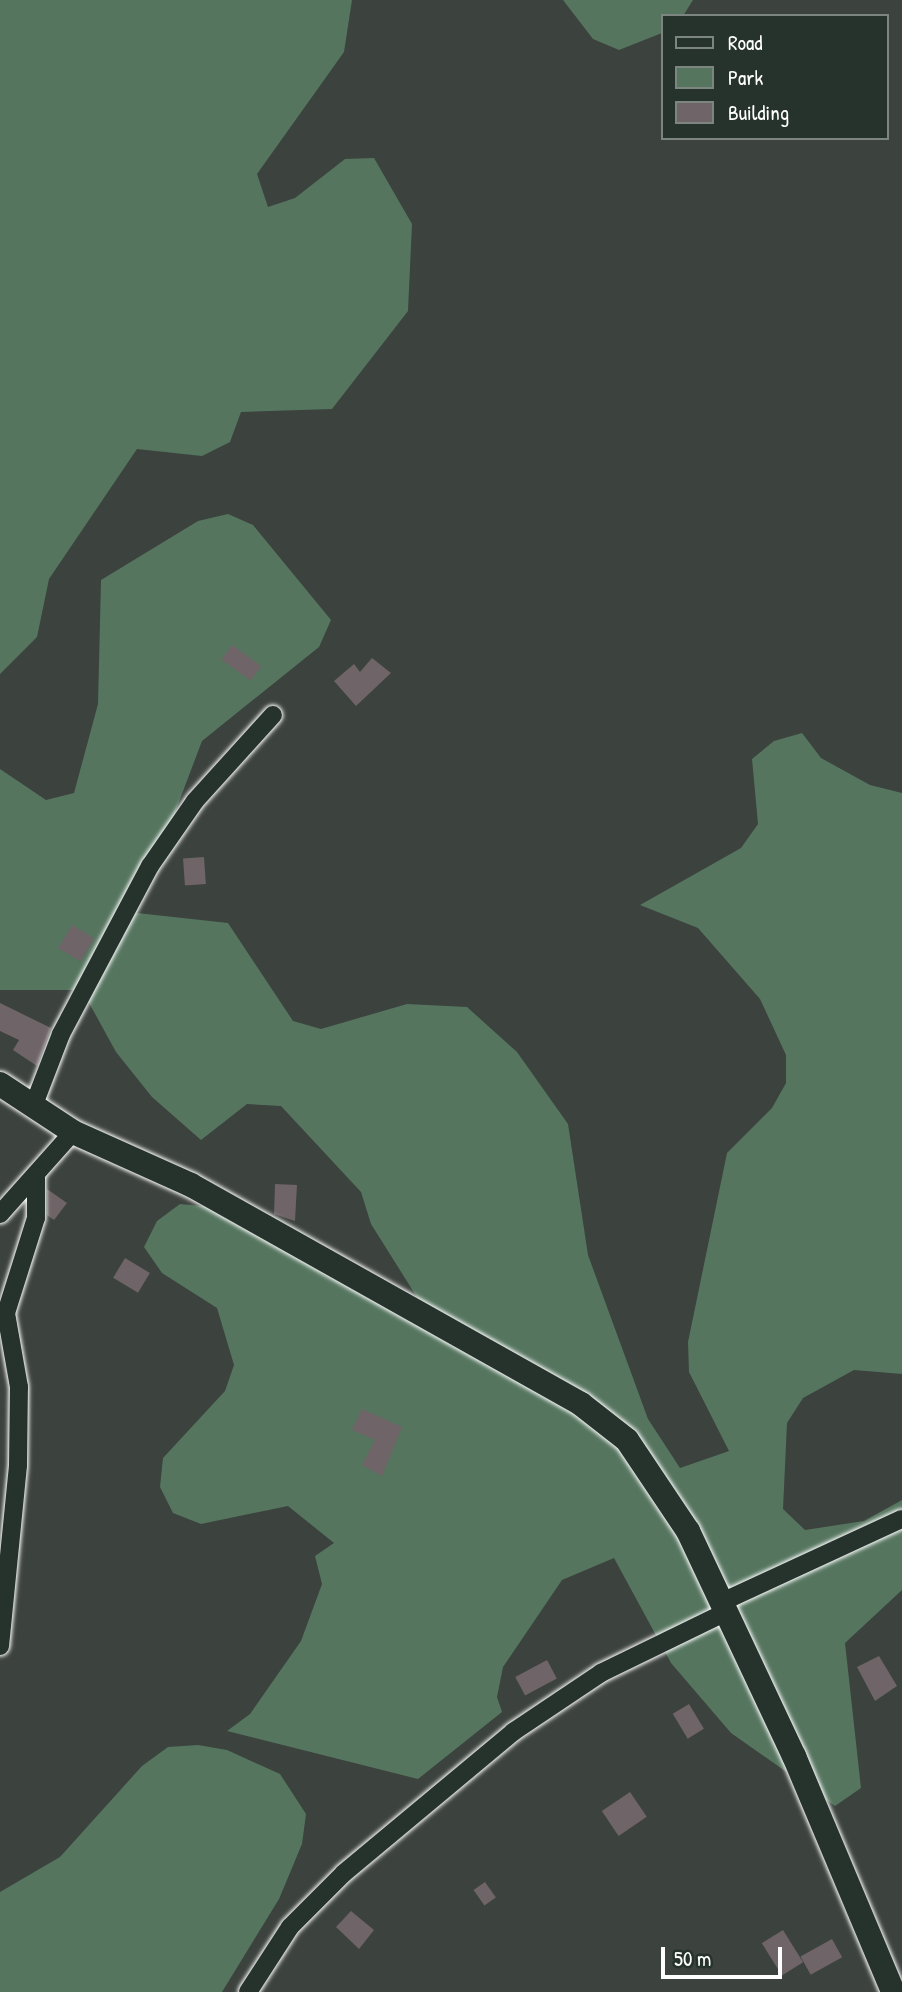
<!DOCTYPE html>
<style>
body{margin:0}
#map{position:relative;width:902px;height:1992px;overflow:hidden;background:#3c423e;font-family:"Patrick Hand",sans-serif}
div>[style]{position:absolute}
.green>*{inset:0;background:#55755f}
.building>*{inset:0;background:#6f6467;transform-origin:0 0}
.roads{filter:drop-shadow(0 0 2px #fff) drop-shadow(0 0 2px #fff)}
.street>*{height:18px;margin:-9px;padding:0 9px;transform-origin:9px;border-radius:9px;background:#26332d}
.secondary>*{height:24px;margin:-12px;padding:0 12px;transform-origin:12px;border-radius:12px;background:#26332d}
span{translate:-50% -50%;white-space:nowrap;text-align:center;line-height:1.15;-webkit-text-stroke:7px #26332d;paint-order:stroke}
.legend{position:absolute;left:661px;top:14px;width:228px;height:126px;box-sizing:border-box;background:#26332d;border:2px solid #7d8581;margin:0;padding:9px 12px;list-style:none;font-size:21px;color:#fff}
.legend li{display:flex;align-items:center;gap:14px;height:35px}
.legend b{width:35px;border:2px solid #7d8581}
.scale{position:absolute;left:661px;top:1947px;width:121px;height:32px;box-sizing:border-box;border:4px solid #fff;border-top:0;padding-left:9px;font-size:21px;line-height:24px;white-space:nowrap;color:#fff;-webkit-text-stroke:5px #26332d;paint-order:stroke}
</style>
<div id="map">
<div class="green">
<i style="clip-path:polygon(0 0,352px 0,344px 52px,257px 174px,268px 207px,295px 198px,345px 159px,374px 158px,412px 224px,408px 311px,332px 409px,241px 412px,230px 442px,202px 456px,137px 449px,49px 579px,37px 637px,0 674px)"></i>
<i style="clip-path:polygon(563px 0,693px 0,683px 16px,662px 16px,662px 33px,619px 50px,593px 39px)"></i>
<i style="clip-path:polygon(228px 514px,253px 525px,331px 620px,319px 647px,202px 741px,137px 913px,228px 923px,293px 1021px,321px 1029px,407px 1004px,467px 1007px,517px 1052px,568px 1124px,588px 1255px,648px 1419px,680px 1468px,729px 1451px,689px 1372px,688px 1342px,727px 1153px,772px 1108px,786px 1083px,786px 1055px,760px 999px,698px 928px,640px 905px,741px 848px,758px 824px,752px 759px,774px 741px,802px 733px,821px 758px,870px 785px,902px 793px,902px 1374px,854px 1370px,803px 1398px,787px 1423px,783px 1509px,805px 1530px,864px 1521px,902px 1500px,902px 1590px,845px 1643px,861px 1788px,835px 1806px,731px 1733px,671px 1663px,614px 1558px,562px 1580px,503px 1667px,497px 1697px,502px 1712px,418px 1779px,227px 1731px,250px 1714px,301px 1641px,322px 1584px,315px 1556px,334px 1543px,288px 1506px,201px 1524px,173px 1513px,160px 1487px,163px 1458px,225px 1391px,234px 1365px,217px 1308px,162px 1273px,144px 1247px,157px 1221px,180px 1204px,212px 1207px,410px 1322px,420px 1302px,371px 1224px,361px 1192px,281px 1106px,247px 1104px,201px 1140px,152px 1097px,116px 1052px,82px 990px,0 990px,0 769px,46px 800px,74px 793px,98px 704px,101px 580px,198px 521px)"></i>
<i style="clip-path:polygon(198px 1745px,227px 1750px,280px 1774px,306px 1814px,302px 1844px,279px 1899px,222px 1992px,0 1992px,0 1892px,60px 1857px,142px 1766px,168px 1747px)"></i>
</div>
<div class="building">
<i style="left:232px;top:645px;width:36px;height:18px;rotate:36deg"></i>
<i style="clip-path:polygon(372px 658px,391px 673px,356px 706px,334px 681px,354px 664px,360px 672px)"></i>
<i style="left:204px;top:857px;width:27px;height:21px;rotate:86deg"></i>
<i style="left:72px;top:925px;width:26px;height:27px;rotate:31deg"></i>
<i style="clip-path:polygon(0 1003px,51px 1028px,37px 1066px,13px 1050px,19px 1040px,0 1031px)"></i>
<i style="clip-path:polygon(275px 1184px,297px 1185px,295px 1221px,274px 1214px)"></i>
<i style="clip-path:polygon(47px 1189px,67px 1203px,54px 1220px,47px 1215px)"></i>
<i style="left:125px;top:1258px;width:29px;height:23px;rotate:31deg"></i>
<i style="clip-path:polygon(362px 1409px,402px 1427px,382px 1476px,362px 1465px,375px 1440px,352px 1430px)"></i>
<i style="clip-path:polygon(879px 1656px,897px 1686px,875px 1701px,857px 1667px)"></i>
<i style="left:547px;top:1660px;width:21px;height:36px;rotate:62deg"></i>
<i style="left:689px;top:1704px;width:29px;height:19px;rotate:59deg"></i>
<i style="left:630px;top:1792px;width:30px;height:34px;rotate:56deg"></i>
<i style="left:485px;top:1882px;width:19px;height:14px;rotate:55deg"></i>
<i style="clip-path:polygon(351px 1911px,374px 1930px,359px 1949px,336px 1927px)"></i>
<i style="left:783px;top:1930px;width:38px;height:25px;rotate:58deg"></i>
<i style="left:832px;top:1939px;width:21px;height:36px;rotate:61deg"></i>
</div>
<div class="roads">
<div class="street">
<i style="left:33px;top:1107px;width:78px;rotate:-69deg"></i>
<i style="left:61px;top:1034px;width:190px;rotate:-62.1deg"></i>
<i style="left:150px;top:866px;width:79px;rotate:-55.3deg"></i>
<i style="left:195px;top:801px;width:116px;rotate:-47.8deg"></i>
<i style="left:0;top:1214px;width:110px;rotate:-48.3deg"></i>
<i style="left:722px;top:1602px;width:198px;rotate:-24.8deg"></i>
<i style="left:0;top:1646px;width:182px;rotate:-84.3deg"></i>
<i style="left:18px;top:1465px;width:78px;rotate:-89.3deg"></i>
<i style="left:19px;top:1387px;width:75px;rotate:-100deg"></i>
<i style="left:6px;top:1313px;width:100px;rotate:-72.5deg"></i>
<i style="left:36px;top:1218px;width:43px;rotate:-90deg"></i>
<i style="left:248px;top:1992px;width:77px;rotate:-57.1deg"></i>
<i style="left:290px;top:1927px;width:76px;rotate:-45deg"></i>
<i style="left:344px;top:1873px;width:220px;rotate:-39.8deg"></i>
<i style="left:513px;top:1732px;width:106px;rotate:-33.8deg"></i>
<i style="left:601px;top:1673px;width:139px;rotate:-26deg"></i>
</div>
<div class="secondary">
<i style="left:0;top:1084px;width:87px;rotate:33.3deg"></i>
<i style="left:73px;top:1132px;width:129px;rotate:24.2deg"></i>
<i style="left:191px;top:1185px;width:447px;rotate:29.3deg"></i>
<i style="left:581px;top:1404px;width:58px;rotate:38deg"></i>
<i style="left:627px;top:1440px;width:110px;rotate:56.2deg"></i>
<i style="left:688px;top:1531px;width:249px;rotate:64.8deg"></i>
<i style="left:794px;top:1756px;width:256px;rotate:67.2deg"></i>
</div>
</div>
<ul class="legend">
<li><b style="height:9px;background:#26332d"></b>Road</li>
<li><b style="height:19px;background:#55755f"></b>Park</li>
<li><b style="height:19px;background:#6f6467"></b>Building</li>
</ul>
<div class="scale">50 m</div>
</div>
